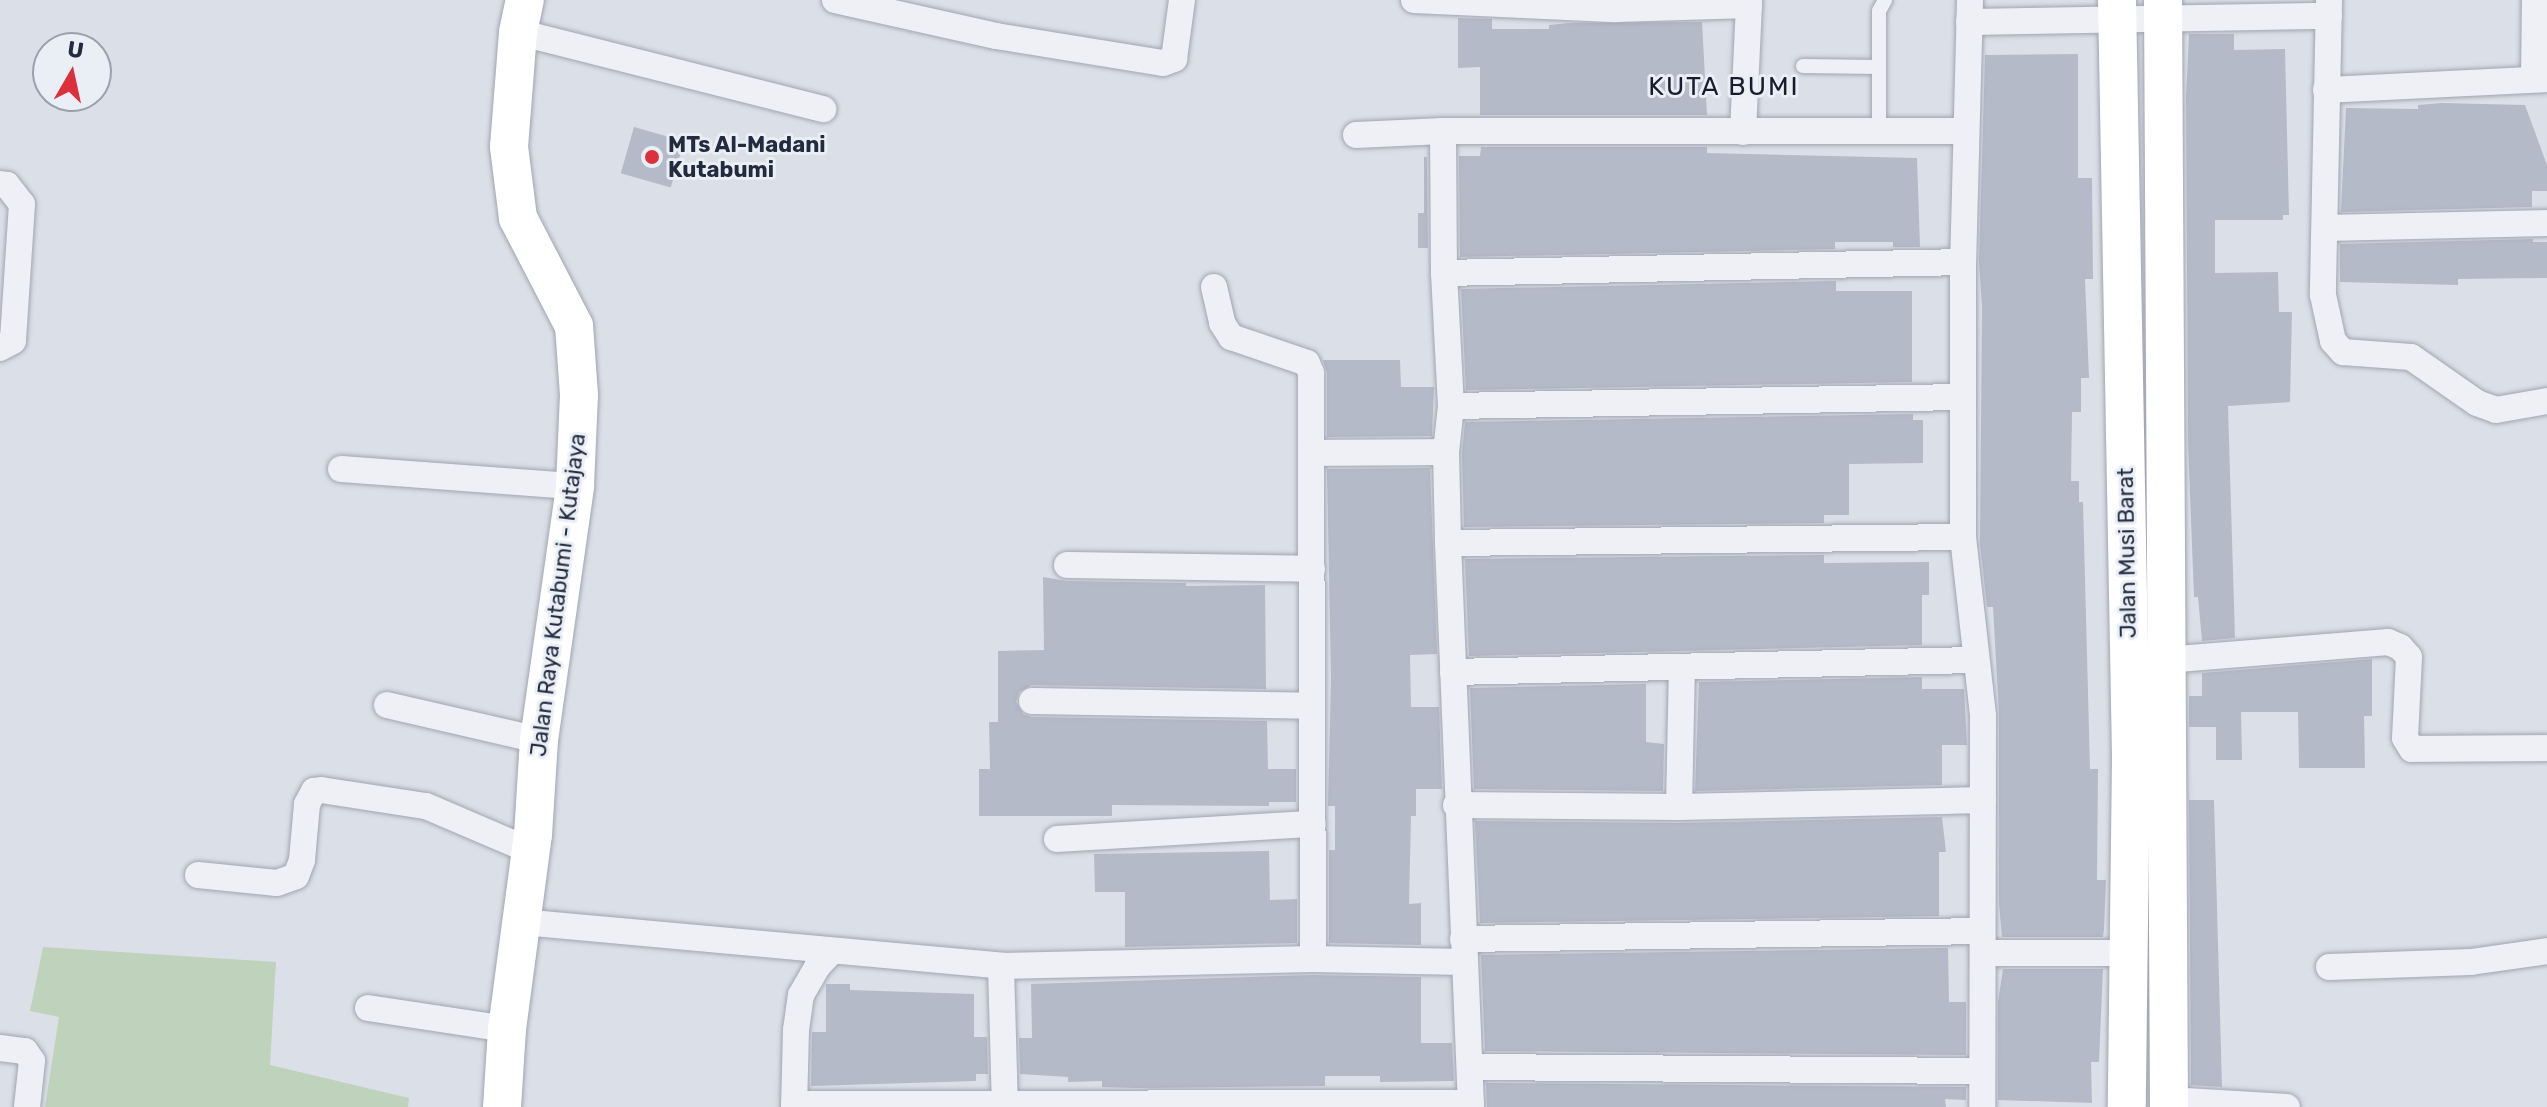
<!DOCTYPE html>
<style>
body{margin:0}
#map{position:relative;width:2547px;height:1107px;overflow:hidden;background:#dbdfe7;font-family:Rubik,sans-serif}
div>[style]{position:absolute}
.green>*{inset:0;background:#bfd2bb}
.building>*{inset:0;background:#b5bac8;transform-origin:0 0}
.roads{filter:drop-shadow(0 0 2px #a0a5b1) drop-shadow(0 0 2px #a0a5b1)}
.lane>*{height:14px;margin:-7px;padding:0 7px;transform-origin:7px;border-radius:7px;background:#eef0f5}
.street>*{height:26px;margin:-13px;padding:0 13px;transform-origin:13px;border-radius:13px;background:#eef0f5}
.secondary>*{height:38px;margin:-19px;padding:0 19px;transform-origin:19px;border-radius:19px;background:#fff}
.dots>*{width:22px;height:22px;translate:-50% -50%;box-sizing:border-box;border:4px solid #eaeef5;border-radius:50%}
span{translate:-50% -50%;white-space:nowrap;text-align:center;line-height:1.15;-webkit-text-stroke:6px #eaeef5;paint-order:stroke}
.poi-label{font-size:22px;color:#232b3f;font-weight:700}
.left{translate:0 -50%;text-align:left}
.street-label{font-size:22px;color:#232b3f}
.quarter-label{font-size:26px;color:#161d2f;letter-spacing:2px}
.north{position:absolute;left:32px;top:32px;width:80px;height:80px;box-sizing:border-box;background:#eaeef5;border:2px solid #9aa0ac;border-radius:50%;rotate:9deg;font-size:22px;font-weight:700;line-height:32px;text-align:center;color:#232b3f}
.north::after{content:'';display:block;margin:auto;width:28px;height:36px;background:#dc303d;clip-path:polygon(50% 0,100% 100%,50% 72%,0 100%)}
</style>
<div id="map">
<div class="green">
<i style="clip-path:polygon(43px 947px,276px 962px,270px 1065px,409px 1098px,408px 1107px,45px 1107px,59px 1017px,30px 1011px)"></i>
</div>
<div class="building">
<i style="clip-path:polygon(1458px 18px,1492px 19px,1492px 29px,1549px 29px,1549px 25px,1570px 23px,1702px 22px,1707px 115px,1480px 115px,1480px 67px,1458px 68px)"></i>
<i style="clip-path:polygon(2189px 34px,2234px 34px,2234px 50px,2285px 49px,2289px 215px,2283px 215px,2283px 220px,2215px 220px,2215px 273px,2278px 272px,2279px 312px,2292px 312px,2290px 402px,2228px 406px,2235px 638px,2202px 641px,2198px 597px,2194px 597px,2188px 442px,2186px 97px)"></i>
<i style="clip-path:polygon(2078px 54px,2078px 178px,2092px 178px,2093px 279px,2085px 279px,2089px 378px,2081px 378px,2081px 412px,2072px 412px,2071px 481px,2079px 481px,2079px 502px,2083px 502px,2090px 769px,2098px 769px,2097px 880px,2106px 880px,2104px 929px,2103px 937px,2002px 937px,1999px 904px,1999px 714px,1993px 607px,1987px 607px,1980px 543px,1982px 307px,1979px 262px,1985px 55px)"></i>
<i style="clip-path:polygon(2442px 103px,2525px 105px,2547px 165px,2547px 191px,2532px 191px,2532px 207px,2341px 212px,2346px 108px,2418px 109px,2418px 105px)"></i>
<i style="left:634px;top:127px;width:52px;height:48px;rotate:16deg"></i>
<i style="clip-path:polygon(1481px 147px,1707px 147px,1707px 153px,1917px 158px,1920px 247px,1893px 247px,1893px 242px,1835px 242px,1835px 249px,1460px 257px,1459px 156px,1480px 156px)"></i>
<i style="clip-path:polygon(1424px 157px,1427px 157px,1428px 248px,1418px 248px,1418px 213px,1424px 213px)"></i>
<i style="clip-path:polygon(2533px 239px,2533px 242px,2547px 242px,2547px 278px,2458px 279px,2458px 285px,2340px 282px,2340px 244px)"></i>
<i style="clip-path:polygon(1836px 281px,1836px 291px,1912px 291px,1912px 382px,1466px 390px,1461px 289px)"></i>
<i style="clip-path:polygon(1323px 360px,1400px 360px,1401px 387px,1434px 387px,1432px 436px,1327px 437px,1327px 373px)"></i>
<i style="clip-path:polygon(1913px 414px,1913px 420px,1923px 420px,1923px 463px,1849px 464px,1849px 515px,1824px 515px,1824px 523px,1464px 527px,1462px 453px,1465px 422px)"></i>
<i style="clip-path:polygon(1430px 468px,1437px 654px,1410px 655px,1411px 707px,1439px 707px,1442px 789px,1416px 789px,1416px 816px,1411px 816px,1409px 904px,1421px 903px,1421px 945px,1329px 943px,1329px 850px,1335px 850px,1335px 806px,1328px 806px,1331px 678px,1327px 469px)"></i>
<i style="clip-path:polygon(1824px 555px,1824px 563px,1929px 562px,1929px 595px,1922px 595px,1922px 645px,1469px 656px,1465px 559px)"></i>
<i style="clip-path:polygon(1043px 577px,1067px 581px,1186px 583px,1186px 586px,1265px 585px,1266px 689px,1032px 685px,1019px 692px,1016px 702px,1023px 714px,1032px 717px,1267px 721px,1268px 769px,1296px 769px,1296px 802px,1269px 802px,1269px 806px,1112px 805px,1112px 816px,979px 816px,979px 769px,990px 769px,989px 722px,998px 722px,998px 651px,1044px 650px)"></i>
<i style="clip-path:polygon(2372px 659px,2372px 716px,2364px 716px,2365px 768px,2299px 768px,2298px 712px,2241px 712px,2242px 760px,2216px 760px,2216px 727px,2189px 727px,2189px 696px,2202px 696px,2202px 673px)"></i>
<i style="clip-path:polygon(1922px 677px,1922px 689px,1964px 689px,1967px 745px,1942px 745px,1942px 785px,1695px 791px,1699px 682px)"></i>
<i style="clip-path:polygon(1646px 684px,1646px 742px,1664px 744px,1663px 791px,1474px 789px,1470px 688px)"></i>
<i style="clip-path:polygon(2189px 800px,2214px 800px,2222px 1087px,2191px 1085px)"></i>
<i style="clip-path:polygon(1942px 817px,1946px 852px,1939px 852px,1939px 916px,1480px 923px,1475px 821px,1679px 823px)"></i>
<i style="clip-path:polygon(1269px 851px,1270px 900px,1297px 899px,1297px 943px,1125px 947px,1125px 892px,1095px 892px,1094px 854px)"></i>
<i style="clip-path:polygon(1948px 948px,1949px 1002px,1966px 1002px,1966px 1055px,1485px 1051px,1481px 955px)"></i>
<i style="clip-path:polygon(2003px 969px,2103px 969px,2099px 1062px,2091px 1062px,2092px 1103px,1998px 1100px,1998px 1002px)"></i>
<i style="clip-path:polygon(1313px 975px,1421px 977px,1421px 1043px,1452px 1043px,1454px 1081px,1380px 1082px,1380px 1076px,1325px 1076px,1325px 1086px,1137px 1088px,1102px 1087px,1102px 1081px,1068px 1082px,1068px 1077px,1020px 1074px,1019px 1038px,1032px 1038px,1031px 984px)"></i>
<i style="clip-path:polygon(826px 984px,850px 984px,850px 990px,974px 994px,974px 1037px,987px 1037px,988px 1074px,976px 1074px,976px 1081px,811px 1086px,812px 1032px,826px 1032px)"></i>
<i style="clip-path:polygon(1486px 1083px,1966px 1087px,1966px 1100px,1945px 1099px,1946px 1107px,1487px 1107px)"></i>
</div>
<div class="roads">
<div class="lane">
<i style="left:1803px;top:66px;width:75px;rotate:0.8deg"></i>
<i style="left:1879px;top:132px;width:121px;rotate:-90deg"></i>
<i style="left:1879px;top:11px;width:13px;rotate:-61deg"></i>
</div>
<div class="street">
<i style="left:835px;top:0;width:165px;rotate:12.6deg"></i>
<i style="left:996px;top:36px;width:169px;rotate:9.2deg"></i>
<i style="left:1163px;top:63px;width:12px;rotate:-20deg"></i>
<i style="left:1174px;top:59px;width:60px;rotate:-82.3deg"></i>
<i style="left:1414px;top:0;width:202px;rotate:2.6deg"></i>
<i style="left:1616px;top:9px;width:133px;rotate:-1.7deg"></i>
<i style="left:1749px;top:5px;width:5px;rotate:-90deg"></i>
<i style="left:1970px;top:0;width:262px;rotate:91.5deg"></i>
<i style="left:1963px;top:262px;width:275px;rotate:90deg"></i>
<i style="left:1963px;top:537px;width:180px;rotate:83.6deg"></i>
<i style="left:1983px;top:716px;width:391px;rotate:90.1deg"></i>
<i style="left:2329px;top:0;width:295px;rotate:91.2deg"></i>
<i style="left:2323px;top:295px;width:47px;rotate:77.7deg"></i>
<i style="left:2333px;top:341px;width:15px;rotate:48deg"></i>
<i style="left:2343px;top:352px;width:68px;rotate:4.2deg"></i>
<i style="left:2411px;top:357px;width:80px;rotate:34.9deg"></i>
<i style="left:2477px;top:403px;width:20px;rotate:20deg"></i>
<i style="left:2496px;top:410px;width:52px;rotate:-10deg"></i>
<i style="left:1969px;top:22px;width:360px;rotate:-1deg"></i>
<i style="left:518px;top:32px;width:315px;rotate:14.2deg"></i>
<i style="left:2534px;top:79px;width:79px;rotate:-89.3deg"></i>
<i style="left:2326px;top:90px;width:221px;rotate:-2.8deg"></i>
<i style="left:1443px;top:131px;width:142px;rotate:89.6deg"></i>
<i style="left:1444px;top:273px;width:133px;rotate:87deg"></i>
<i style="left:1451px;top:406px;width:46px;rotate:96.2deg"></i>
<i style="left:1446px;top:452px;width:91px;rotate:88.7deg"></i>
<i style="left:1448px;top:543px;width:564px;rotate:87.66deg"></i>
<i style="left:1743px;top:132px;width:127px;rotate:-87.3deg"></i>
<i style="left:1356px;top:135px;width:87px;rotate:-2.6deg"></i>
<i style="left:1443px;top:131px;width:522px"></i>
<i style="left:0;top:184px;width:7px;rotate:8deg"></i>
<i style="left:7px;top:185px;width:24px;rotate:52deg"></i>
<i style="left:22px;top:204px;width:137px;rotate:93.8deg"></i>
<i style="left:13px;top:341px;width:15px;rotate:152deg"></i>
<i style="left:2326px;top:228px;width:221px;rotate:-1.3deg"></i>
<i style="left:1444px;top:273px;width:519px;rotate:-1.21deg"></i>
<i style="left:1214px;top:287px;width:37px;rotate:77deg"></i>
<i style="left:1222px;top:323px;width:17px;rotate:57deg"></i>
<i style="left:1231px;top:337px;width:80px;rotate:18.9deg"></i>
<i style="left:1307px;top:363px;width:11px;rotate:68deg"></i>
<i style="left:1311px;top:373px;width:80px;rotate:90deg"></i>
<i style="left:1311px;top:453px;width:135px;rotate:-0.4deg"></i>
<i style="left:1451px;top:406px;width:511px;rotate:-1.01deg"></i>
<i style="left:1311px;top:453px;width:506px;rotate:89.77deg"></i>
<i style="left:341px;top:469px;width:235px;rotate:4.2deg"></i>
<i style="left:1448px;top:543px;width:515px;rotate:-0.67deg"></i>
<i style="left:1067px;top:565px;width:245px;rotate:0.9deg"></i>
<i style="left:2153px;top:661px;width:236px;rotate:-4.6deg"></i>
<i style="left:2388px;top:642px;width:13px;rotate:23deg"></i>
<i style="left:2400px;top:647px;width:13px;rotate:48deg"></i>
<i style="left:2409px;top:657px;width:81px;rotate:92.8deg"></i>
<i style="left:2405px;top:738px;width:13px;rotate:58deg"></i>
<i style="left:2412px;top:749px;width:135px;rotate:-0.4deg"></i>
<i style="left:1453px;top:672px;width:521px;rotate:-1.32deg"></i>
<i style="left:1032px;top:701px;width:279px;rotate:1deg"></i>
<i style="left:387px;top:705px;width:156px;rotate:13deg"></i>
<i style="left:1456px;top:805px;width:223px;rotate:0.5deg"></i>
<i style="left:1679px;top:807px;width:304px;rotate:-1.3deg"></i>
<i style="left:1679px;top:807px;width:140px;rotate:-88.8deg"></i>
<i style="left:1057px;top:839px;width:256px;rotate:-3.4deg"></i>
<i style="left:198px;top:875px;width:79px;rotate:5.8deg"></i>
<i style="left:277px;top:883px;width:20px;rotate:-20deg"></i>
<i style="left:296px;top:876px;width:17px;rotate:-69deg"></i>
<i style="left:302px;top:860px;width:56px;rotate:-84.9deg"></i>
<i style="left:307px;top:804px;width:15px;rotate:-62deg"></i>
<i style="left:314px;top:791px;width:7px;rotate:-8deg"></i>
<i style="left:321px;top:790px;width:106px;rotate:8.7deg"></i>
<i style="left:426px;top:806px;width:114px;rotate:23.2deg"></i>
<i style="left:522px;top:922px;width:481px;rotate:5.2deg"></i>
<i style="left:1001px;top:966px;width:312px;rotate:-1.3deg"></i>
<i style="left:1313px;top:959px;width:151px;rotate:1.1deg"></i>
<i style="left:1463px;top:939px;width:519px;rotate:-0.88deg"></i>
<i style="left:1983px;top:953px;width:145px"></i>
<i style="left:1001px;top:966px;width:141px;rotate:88.4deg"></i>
<i style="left:2329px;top:967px;width:142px;rotate:-2deg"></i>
<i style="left:2471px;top:962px;width:77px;rotate:-8.2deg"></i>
<i style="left:368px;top:1008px;width:141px;rotate:8.6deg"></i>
<i style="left:0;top:1048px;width:25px;rotate:7deg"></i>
<i style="left:25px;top:1051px;width:12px;rotate:55deg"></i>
<i style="left:32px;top:1061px;width:46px;rotate:96.2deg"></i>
<i style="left:1471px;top:1067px;width:509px;rotate:0.45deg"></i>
<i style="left:2169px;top:1100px;width:118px;rotate:3.4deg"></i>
<i style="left:794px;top:1104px;width:677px;rotate:-0.08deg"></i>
<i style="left:794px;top:1107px;width:77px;rotate:-88.5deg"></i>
<i style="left:796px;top:1030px;width:35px;rotate:-82deg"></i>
<i style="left:801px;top:995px;width:32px;rotate:-60deg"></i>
<i style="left:817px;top:967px;width:22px;rotate:-47deg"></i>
</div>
<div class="secondary">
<i style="left:2117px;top:0;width:758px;rotate:88.94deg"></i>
<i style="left:2131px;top:758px;width:349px;rotate:90.7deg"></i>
<i style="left:2163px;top:0;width:1107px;rotate:89.69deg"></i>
<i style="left:502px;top:1107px;width:78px;rotate:-86.3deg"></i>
<i style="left:507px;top:1029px;width:196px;rotate:-82.4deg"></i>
<i style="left:533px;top:835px;width:95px;rotate:-86.4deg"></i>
<i style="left:539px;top:740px;width:257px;rotate:-81.9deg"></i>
<i style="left:575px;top:486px;width:91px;rotate:-87.5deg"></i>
<i style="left:579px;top:395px;width:69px;rotate:-94.1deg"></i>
<i style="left:574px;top:326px;width:122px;rotate:-117.4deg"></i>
<i style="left:518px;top:218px;width:72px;rotate:-97.2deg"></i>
<i style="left:509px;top:147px;width:115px;rotate:-85.5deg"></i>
<i style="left:518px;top:32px;width:33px;rotate:-78deg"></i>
</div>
</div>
<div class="dots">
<i style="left:652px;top:157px;background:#dc303d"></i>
</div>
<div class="poi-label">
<span class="left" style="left:668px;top:157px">MTs Al-Madani<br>Kutabumi</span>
</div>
<div class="street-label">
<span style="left:2127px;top:553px;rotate:-91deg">Jalan Musi Barat</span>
<span style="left:558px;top:595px;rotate:-83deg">Jalan Raya Kutabumi - Kutajaya</span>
</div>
<div class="quarter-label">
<span style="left:1724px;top:87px">KUTA BUMI</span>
</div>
<div class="north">U</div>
</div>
